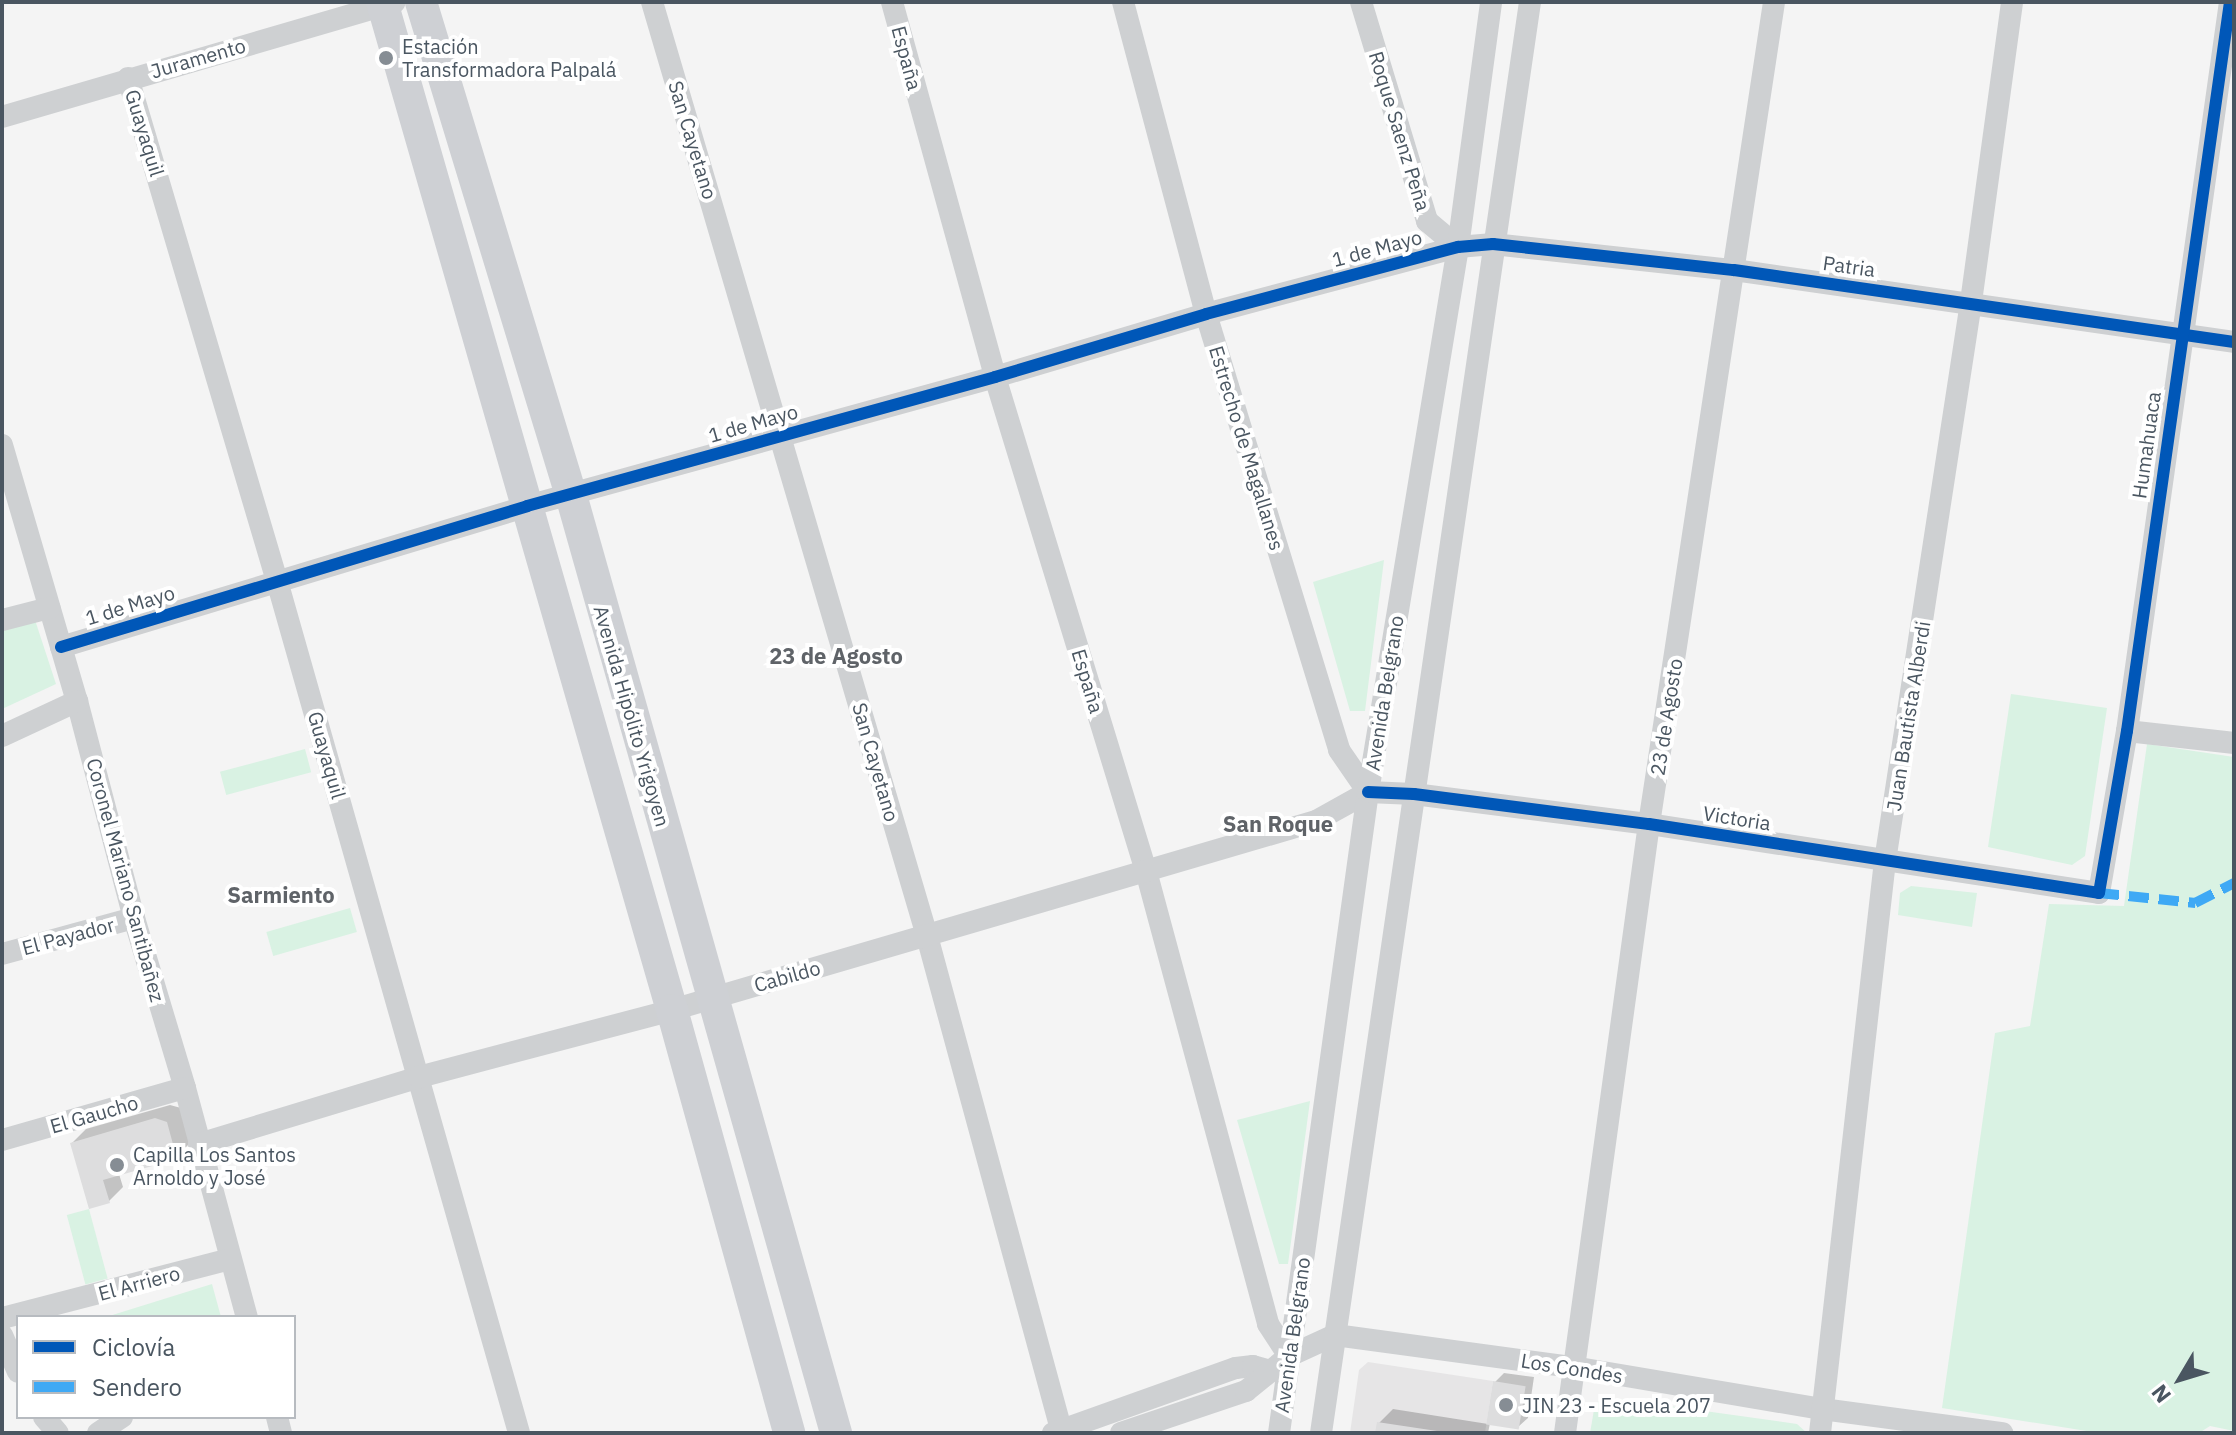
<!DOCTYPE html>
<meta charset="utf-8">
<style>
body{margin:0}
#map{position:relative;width:2236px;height:1435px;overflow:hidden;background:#f4f4f4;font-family:"IBM Plex Sans",sans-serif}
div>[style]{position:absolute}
.education>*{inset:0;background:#e6e5e6}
.green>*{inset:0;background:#d9f2e3;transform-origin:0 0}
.shadow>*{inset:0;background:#0003}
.building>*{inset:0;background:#ddddde;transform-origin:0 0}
.street>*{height:22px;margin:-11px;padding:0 11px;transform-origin:11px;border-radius:11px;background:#ced0d2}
.secondary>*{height:32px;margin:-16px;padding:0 16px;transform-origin:16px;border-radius:16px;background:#ced0d4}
.quiet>*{height:10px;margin-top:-5px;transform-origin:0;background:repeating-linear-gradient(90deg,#3fa9f5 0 20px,transparent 0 30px)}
.cycleway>*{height:12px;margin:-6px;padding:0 6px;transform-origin:6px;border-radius:6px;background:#0057b8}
.dots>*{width:22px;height:22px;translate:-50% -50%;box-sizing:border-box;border:4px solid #fff;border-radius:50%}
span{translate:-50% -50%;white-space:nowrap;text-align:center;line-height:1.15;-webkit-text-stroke:8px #fff;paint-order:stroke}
.poi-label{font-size:20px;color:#4a5661}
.left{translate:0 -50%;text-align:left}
.street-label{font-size:20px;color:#4a5661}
.neighbourhood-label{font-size:22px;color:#5f6368;font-weight:700}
.frame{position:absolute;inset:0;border:4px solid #4a5661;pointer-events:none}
.legend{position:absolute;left:16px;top:1315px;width:280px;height:104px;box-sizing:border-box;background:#fff;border:2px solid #b7bbc0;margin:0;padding:10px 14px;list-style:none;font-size:24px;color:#4a5661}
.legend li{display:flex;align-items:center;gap:16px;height:40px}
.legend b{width:40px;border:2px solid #b7bbc0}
.north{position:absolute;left:2140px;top:1339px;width:80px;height:80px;-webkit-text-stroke:6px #fff;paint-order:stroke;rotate:232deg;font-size:22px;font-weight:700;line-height:32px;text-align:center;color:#4a5661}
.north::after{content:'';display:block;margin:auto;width:28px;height:36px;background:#4a5661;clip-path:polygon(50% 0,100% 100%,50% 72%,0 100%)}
</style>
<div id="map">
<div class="education">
<i style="clip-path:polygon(1368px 1362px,1493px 1381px,1485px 1433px,1350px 1433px,1359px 1370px)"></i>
</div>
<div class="green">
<i style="clip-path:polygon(1384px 560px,1365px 711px,1350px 711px,1313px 582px)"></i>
<i style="clip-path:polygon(35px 620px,56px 684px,2px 709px,2px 629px)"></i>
<i style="clip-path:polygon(2011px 694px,2107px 708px,2085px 856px,2072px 865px,1988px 847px)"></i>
<i style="clip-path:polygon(2147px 744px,2234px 757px,2234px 1431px,2210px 1426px,2199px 1433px,2099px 1433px,1942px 1408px,1995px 1033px,2030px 1026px,2049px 904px,2124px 906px)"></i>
<i style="left:305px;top:749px;width:24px;height:88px;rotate:75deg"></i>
<i style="clip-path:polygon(1911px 886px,1977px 893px,1972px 927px,1898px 915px,1900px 893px)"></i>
<i style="left:350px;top:908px;width:25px;height:87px;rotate:74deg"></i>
<i style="clip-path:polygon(1310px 1101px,1288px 1264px,1279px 1264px,1237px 1120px)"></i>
<i style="left:89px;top:1209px;width:72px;height:23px;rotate:75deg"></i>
<i style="clip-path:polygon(212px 1284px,221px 1317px,106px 1317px)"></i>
<i style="clip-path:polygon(1604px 1397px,1797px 1424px,1807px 1433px,1590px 1433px,1595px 1404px)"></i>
</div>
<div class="shadow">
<i style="clip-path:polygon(170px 1105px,181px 1108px,190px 1143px,176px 1157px,119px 1174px,123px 1187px,109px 1201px,72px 1143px,86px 1129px)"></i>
<i style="clip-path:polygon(1504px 1373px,1534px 1377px,1528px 1418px,1518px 1427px,1490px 1423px,1488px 1433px,1377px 1433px,1379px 1423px,1393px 1409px,1488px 1424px,1495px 1382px)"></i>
</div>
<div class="building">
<i style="clip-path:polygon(155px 1118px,167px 1122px,177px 1159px,103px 1180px,110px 1203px,89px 1209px,70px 1143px)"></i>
<i style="left:1493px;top:1381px;width:33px;height:44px;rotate:9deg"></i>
<i style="clip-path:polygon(1377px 1422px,1437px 1431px,1436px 1433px,1375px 1433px)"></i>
</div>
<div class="street">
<i style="left:652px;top:2px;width:974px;rotate:73.59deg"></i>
<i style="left:927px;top:936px;width:515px;rotate:74.8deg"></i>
<i style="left:892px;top:2px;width:389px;rotate:74.6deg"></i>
<i style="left:995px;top:377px;width:517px;rotate:73deg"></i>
<i style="left:1146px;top:871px;width:469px;rotate:74.9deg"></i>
<i style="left:1268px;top:1324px;width:38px;rotate:57deg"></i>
<i style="left:1123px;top:2px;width:323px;rotate:75.1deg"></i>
<i style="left:1206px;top:314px;width:456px;rotate:73deg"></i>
<i style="left:1339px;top:750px;width:51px;rotate:55.4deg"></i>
<i style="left:1361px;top:2px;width:229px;rotate:73.2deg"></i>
<i style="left:1427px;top:221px;width:40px;rotate:40deg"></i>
<i style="left:128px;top:78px;width:525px;rotate:73.5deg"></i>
<i style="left:277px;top:581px;width:886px;rotate:74.14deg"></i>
<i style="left:2px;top:117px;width:409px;rotate:-16.3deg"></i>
<i style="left:2px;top:445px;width:267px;rotate:73.7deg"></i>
<i style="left:77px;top:701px;width:224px;rotate:75.3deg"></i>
<i style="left:134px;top:918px;width:177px;rotate:73.3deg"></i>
<i style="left:185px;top:1088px;width:237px;rotate:74.9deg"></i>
<i style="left:2px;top:620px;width:49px;rotate:-14.3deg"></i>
<i style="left:61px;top:647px;width:487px;rotate:-16.8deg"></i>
<i style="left:527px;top:506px;width:485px;rotate:-15.4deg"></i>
<i style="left:995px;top:377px;width:220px;rotate:-16.6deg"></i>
<i style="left:1206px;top:314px;width:261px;rotate:-14.9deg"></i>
<i style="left:1458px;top:247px;width:35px;rotate:-5deg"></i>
<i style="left:1493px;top:244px;width:242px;rotate:6.2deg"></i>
<i style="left:1734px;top:270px;width:505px;rotate:8.19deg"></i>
<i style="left:2127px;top:731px;width:108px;rotate:6.4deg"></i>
<i style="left:2px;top:736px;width:83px;rotate:-25deg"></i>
<i style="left:1368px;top:792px;width:46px;rotate:2.5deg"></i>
<i style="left:1414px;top:794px;width:237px;rotate:7.3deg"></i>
<i style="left:1649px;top:824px;width:455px;rotate:8.7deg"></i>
<i style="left:2099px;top:893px;width:164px;rotate:-80.2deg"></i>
<i style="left:2127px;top:731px;width:736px;rotate:-81.96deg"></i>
<i style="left:2px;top:954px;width:137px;rotate:-15.3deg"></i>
<i style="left:2px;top:1140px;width:190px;rotate:-15.9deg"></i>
<i style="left:199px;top:1144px;width:230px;rotate:-16.9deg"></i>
<i style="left:419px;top:1077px;width:262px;rotate:-14.8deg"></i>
<i style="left:672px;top:1010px;width:671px;rotate:-16.36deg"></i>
<i style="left:1316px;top:821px;width:60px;rotate:-29.1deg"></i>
<i style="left:2px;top:1318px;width:236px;rotate:-14.5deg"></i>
<i style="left:2px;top:1335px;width:40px;rotate:66.6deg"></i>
<i style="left:44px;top:1417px;width:21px;rotate:49deg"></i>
<i style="left:277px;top:1417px;width:16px;rotate:76deg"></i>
<i style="left:98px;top:1433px;width:29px;rotate:-34deg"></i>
<i style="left:1053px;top:1433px;width:194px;rotate:-19.6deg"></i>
<i style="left:1236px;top:1368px;width:17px;rotate:-7deg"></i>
<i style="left:1253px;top:1366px;width:19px;rotate:16deg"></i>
<i style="left:1121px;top:1433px;width:132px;rotate:-18.6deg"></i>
<i style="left:1246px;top:1391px;width:55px;rotate:-39.1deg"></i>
<i style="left:1289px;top:1356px;width:51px;rotate:-24.5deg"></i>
<i style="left:1335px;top:1335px;width:240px;rotate:7.7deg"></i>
<i style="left:1573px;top:1367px;width:253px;rotate:9.6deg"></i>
<i style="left:1822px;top:1409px;width:182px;rotate:7.6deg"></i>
<i style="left:1279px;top:1433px;width:647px;rotate:-82.1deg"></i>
<i style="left:1368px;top:792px;width:552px;rotate:-80.62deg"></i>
<i style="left:1458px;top:247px;width:247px;rotate:-82.3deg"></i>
<i style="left:1321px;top:1433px;width:1446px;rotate:-81.69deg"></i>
<i style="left:1565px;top:1433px;width:615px;rotate:-82.15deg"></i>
<i style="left:1649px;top:824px;width:831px;rotate:-81.35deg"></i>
<i style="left:1820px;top:1433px;width:576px;rotate:-83.52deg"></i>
<i style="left:1885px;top:861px;width:566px;rotate:-81.25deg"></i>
<i style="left:1971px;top:302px;width:303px;rotate:-82.2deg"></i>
</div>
<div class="secondary">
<i style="left:382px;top:2px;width:1049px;rotate:73.95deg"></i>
<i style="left:672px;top:1010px;width:439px;rotate:74.5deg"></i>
<i style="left:421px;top:2px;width:515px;rotate:73.08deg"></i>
<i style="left:571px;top:495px;width:975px;rotate:74.22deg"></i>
</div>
<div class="quiet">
<i style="left:2099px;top:893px;width:97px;rotate:5.9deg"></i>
<i style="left:2195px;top:903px;width:44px;rotate:-27.1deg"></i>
</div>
<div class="cycleway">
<i style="left:61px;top:647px;width:487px;rotate:-16.8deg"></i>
<i style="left:527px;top:506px;width:485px;rotate:-15.4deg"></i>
<i style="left:995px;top:377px;width:220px;rotate:-16.6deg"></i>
<i style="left:1206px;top:314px;width:261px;rotate:-14.9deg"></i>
<i style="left:1458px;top:247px;width:35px;rotate:-5deg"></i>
<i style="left:1493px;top:244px;width:242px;rotate:6.2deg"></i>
<i style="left:1734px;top:270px;width:505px;rotate:8.19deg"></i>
<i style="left:1368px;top:792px;width:46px;rotate:2.5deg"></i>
<i style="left:1414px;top:794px;width:237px;rotate:7.3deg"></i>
<i style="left:1649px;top:824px;width:455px;rotate:8.7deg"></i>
<i style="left:2099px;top:893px;width:164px;rotate:-80.2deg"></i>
<i style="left:2127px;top:731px;width:736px;rotate:-81.96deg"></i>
</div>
<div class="dots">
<i style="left:386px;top:58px;background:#868d94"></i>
<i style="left:117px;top:1165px;background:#868d94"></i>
<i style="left:1506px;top:1405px;background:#868d94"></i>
</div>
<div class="poi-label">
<span class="left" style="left:402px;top:58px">Estación<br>Transformadora Palpalá</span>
<span class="left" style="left:133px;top:1166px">Capilla Los Santos<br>Arnoldo y José</span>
<span class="left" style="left:1522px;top:1405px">JIN 23 - Escuela 207</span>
</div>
<div class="street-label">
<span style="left:198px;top:58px;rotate:-16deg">Juramento</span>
<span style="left:907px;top:58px;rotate:75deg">España</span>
<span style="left:1400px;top:131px;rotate:73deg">Roque Saenz Peña</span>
<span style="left:145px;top:133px;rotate:73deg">Guayaquil</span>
<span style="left:693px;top:140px;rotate:73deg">San Cayetano</span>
<span style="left:1377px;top:248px;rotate:-15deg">1 de Mayo</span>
<span style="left:1849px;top:266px;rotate:8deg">Patria</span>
<span style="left:753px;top:423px;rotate:-16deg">1 de Mayo</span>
<span style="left:2146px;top:445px;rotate:-82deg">Humahuaca</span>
<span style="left:1247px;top:448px;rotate:73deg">Estrecho de Magallanes</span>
<span style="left:130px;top:605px;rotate:-17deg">1 de Mayo</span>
<span style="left:1088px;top:681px;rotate:73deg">España</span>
<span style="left:1384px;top:693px;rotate:-81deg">Avenida Belgrano</span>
<span style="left:632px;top:716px;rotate:74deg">Avenida Hipólito Yrigoyen</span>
<span style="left:1908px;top:716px;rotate:-81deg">Juan Bautista Alberdi</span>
<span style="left:1666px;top:717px;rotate:-81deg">23 de Agosto</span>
<span style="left:327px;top:755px;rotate:74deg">Guayaquil</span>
<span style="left:876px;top:762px;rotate:74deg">San Cayetano</span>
<span style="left:1737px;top:818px;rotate:9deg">Victoria</span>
<span style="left:126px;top:880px;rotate:75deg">Coronel Mariano Santibañez</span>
<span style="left:68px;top:936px;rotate:-15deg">El Payador</span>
<span style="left:787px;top:976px;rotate:-16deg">Cabildo</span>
<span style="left:94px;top:1114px;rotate:-16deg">El Gaucho</span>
<span style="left:139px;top:1283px;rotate:-15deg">El Arriero</span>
<span style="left:1292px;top:1335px;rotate:-82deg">Avenida Belgrano</span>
<span style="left:1572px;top:1368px;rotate:9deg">Los Condes</span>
</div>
<div class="neighbourhood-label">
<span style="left:836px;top:656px">23 de Agosto</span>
<span style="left:1278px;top:824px">San Roque</span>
<span style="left:281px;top:895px">Sarmiento</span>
</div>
<div class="frame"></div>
<ul class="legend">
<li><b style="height:10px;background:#0057b8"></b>Ciclovía</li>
<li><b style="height:10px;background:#3fa9f5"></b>Sendero</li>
</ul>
<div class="north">N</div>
</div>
